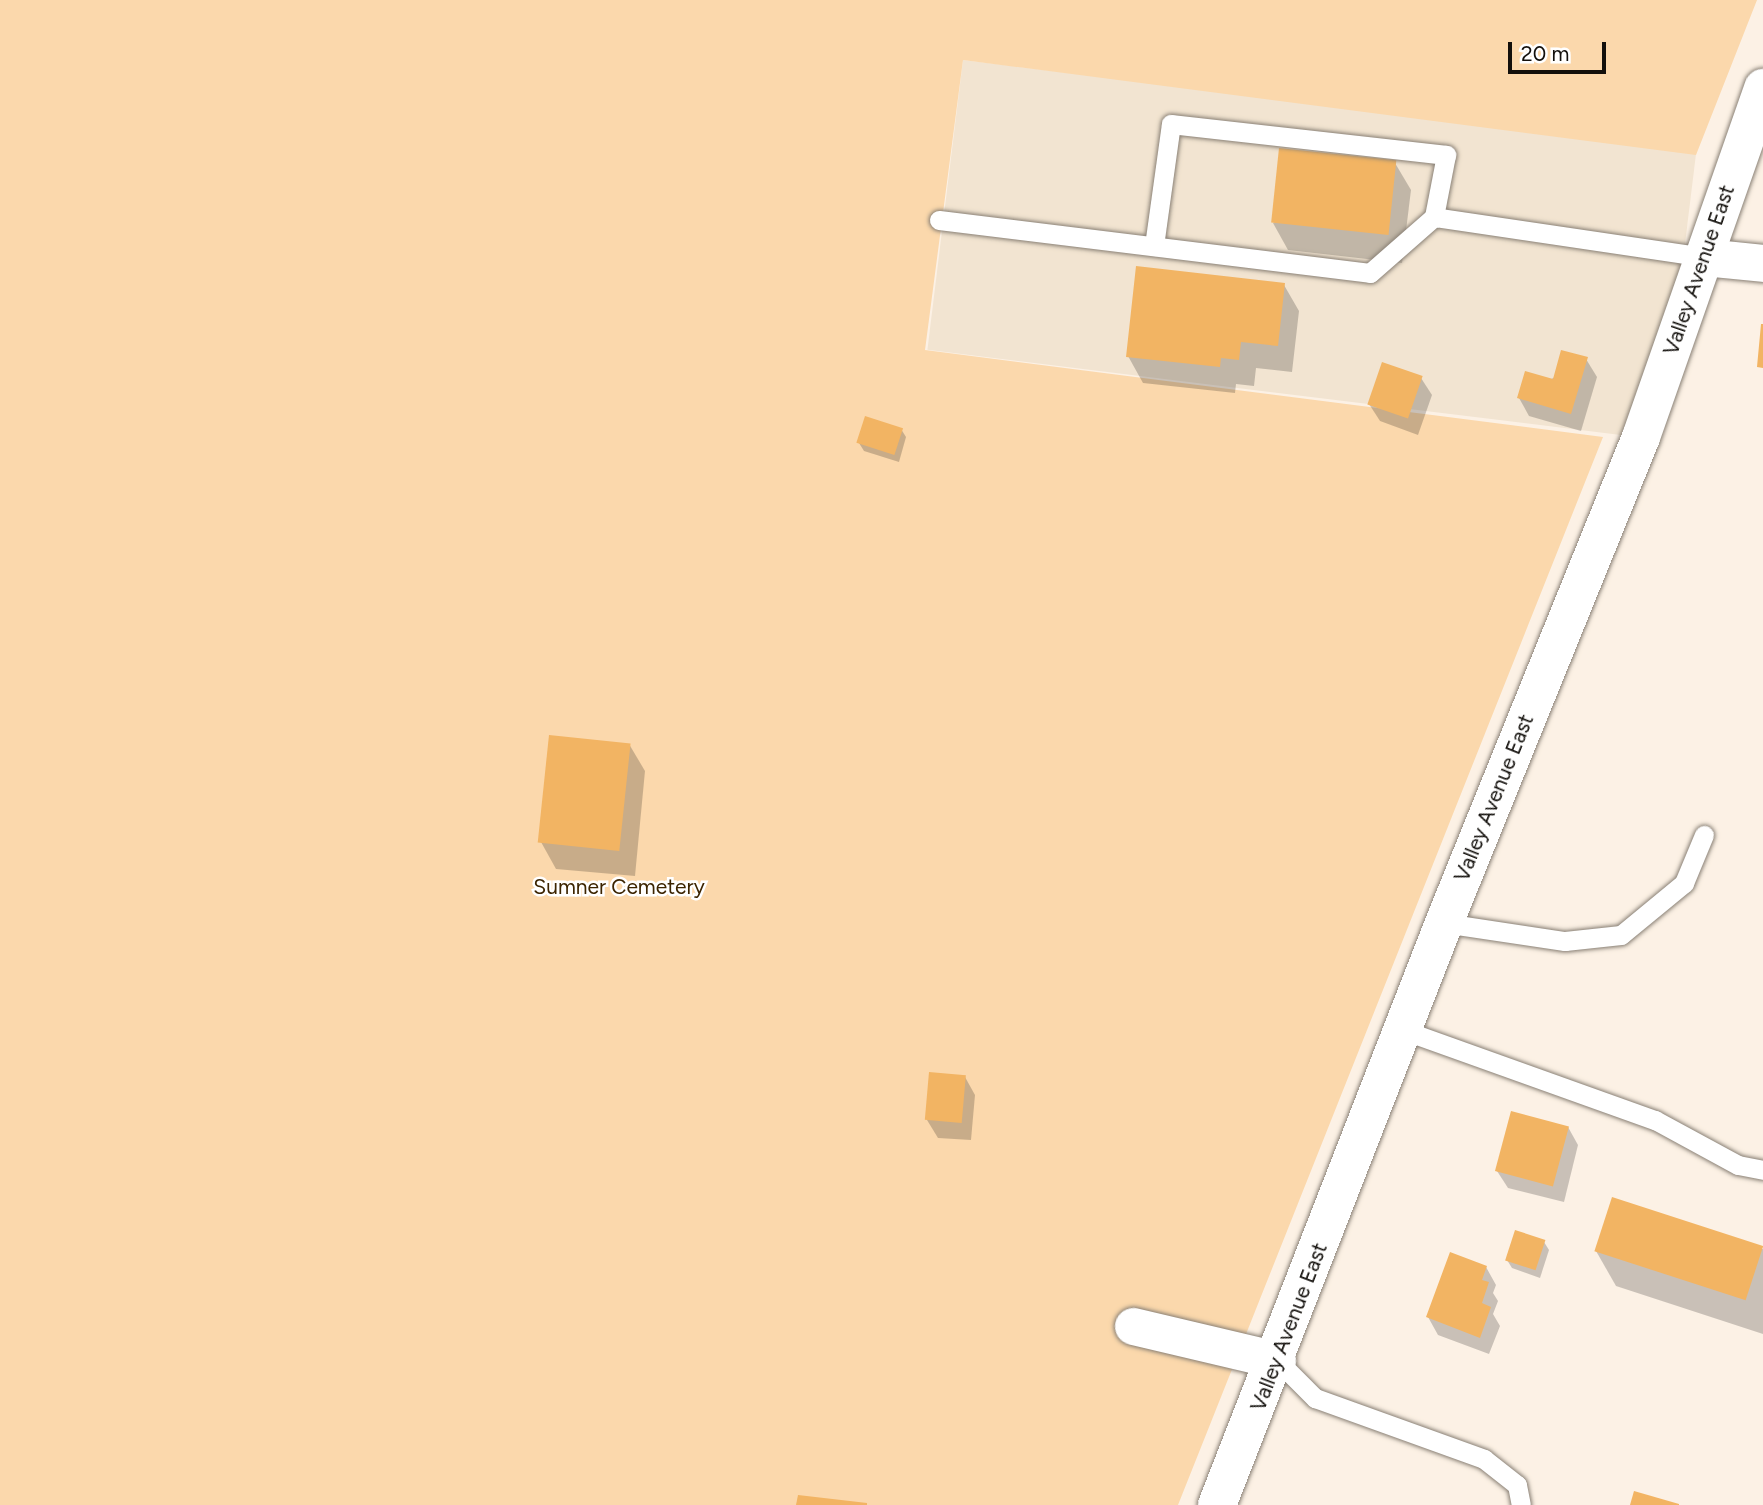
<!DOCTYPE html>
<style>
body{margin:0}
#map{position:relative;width:1763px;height:1505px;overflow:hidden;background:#fcf1e5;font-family:Figtree,sans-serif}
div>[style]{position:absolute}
.built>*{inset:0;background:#f2e4d1;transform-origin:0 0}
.green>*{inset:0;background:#fbd8ac}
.shadow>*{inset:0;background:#0003}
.building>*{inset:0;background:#f2b463;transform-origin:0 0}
.roads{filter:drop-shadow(0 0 2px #898075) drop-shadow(0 0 2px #898075)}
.lane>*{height:19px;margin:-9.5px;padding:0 9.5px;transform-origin:9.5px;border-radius:9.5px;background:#fff}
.street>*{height:37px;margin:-18.5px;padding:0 18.5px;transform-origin:18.5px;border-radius:18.5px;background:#fff}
.secondary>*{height:38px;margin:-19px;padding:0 19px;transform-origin:19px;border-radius:19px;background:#fff}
span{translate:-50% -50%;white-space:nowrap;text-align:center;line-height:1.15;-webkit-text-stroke:5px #fff;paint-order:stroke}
.street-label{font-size:21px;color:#13100c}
.park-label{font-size:21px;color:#3c2400}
.scale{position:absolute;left:1508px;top:42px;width:98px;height:32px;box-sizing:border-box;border:4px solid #13100c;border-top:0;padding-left:9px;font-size:21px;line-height:24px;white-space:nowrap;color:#13100c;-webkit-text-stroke:5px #fff;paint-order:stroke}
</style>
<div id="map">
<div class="built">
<i style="left:963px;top:60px;width:739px;height:292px;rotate:7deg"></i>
</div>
<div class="green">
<i style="clip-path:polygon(0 0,1757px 0,1696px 155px,963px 60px,925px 350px,1603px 437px,1178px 1505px,0 1505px)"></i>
</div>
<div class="shadow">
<i style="clip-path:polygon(1395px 163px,1411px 190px,1402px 263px,1288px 250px,1273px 223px)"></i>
<i style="clip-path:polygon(1284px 285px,1299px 311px,1292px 372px,1256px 368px,1254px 386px,1236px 384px,1235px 393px,1143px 383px,1128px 356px)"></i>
<i style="clip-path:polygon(1586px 359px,1597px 377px,1581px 431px,1529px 416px,1519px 398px)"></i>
<i style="clip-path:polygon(1421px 378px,1432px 395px,1418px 435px,1380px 421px,1369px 404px)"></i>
<i style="clip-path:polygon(901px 429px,906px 437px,899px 462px,864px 451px,859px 443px)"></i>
<i style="clip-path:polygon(629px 744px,645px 771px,635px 876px,556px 869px,541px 842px)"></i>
<i style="clip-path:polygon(965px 1077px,975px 1095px,971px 1140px,938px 1138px,927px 1120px)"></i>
<i style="clip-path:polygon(1568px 1127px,1578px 1145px,1564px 1202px,1508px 1188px,1497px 1171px)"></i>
<i style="clip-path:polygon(1544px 1242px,1549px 1250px,1540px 1278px,1512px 1268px,1507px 1260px)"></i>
<i style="clip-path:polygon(1763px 1249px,1763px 1334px,1616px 1286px,1596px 1251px)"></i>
<i style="clip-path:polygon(1486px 1267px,1496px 1285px,1493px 1293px,1498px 1301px,1493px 1314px,1500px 1326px,1489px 1354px,1438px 1335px,1428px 1317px)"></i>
</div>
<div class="building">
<i style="left:1279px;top:148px;width:118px;height:75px;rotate:6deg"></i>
<i style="clip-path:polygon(1136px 266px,1285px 283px,1278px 346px,1241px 342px,1239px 360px,1221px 358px,1220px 367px,1126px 357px)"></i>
<i style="clip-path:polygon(1761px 324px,1763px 324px,1763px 368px,1757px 367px)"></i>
<i style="clip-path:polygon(1561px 350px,1588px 357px,1571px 414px,1517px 398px,1525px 371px,1553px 379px)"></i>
<i style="left:1382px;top:362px;width:43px;height:45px;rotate:19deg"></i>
<i style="left:865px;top:416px;width:40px;height:28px;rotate:18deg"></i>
<i style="left:549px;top:735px;width:82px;height:108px;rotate:6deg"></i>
<i style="left:929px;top:1072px;width:37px;height:48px;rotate:5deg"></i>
<i style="left:1511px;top:1111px;width:60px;height:62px;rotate:15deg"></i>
<i style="left:1612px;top:1197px;width:159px;height:57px;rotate:18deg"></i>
<i style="left:1515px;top:1230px;width:32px;height:32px;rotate:18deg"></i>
<i style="clip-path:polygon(1450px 1252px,1487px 1266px,1482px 1280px,1489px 1282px,1482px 1303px,1491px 1307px,1480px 1338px,1426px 1317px)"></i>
<i style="clip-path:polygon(1634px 1491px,1679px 1504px,1679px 1505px,1630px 1505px)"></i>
<i style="clip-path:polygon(798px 1495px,867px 1503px,867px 1505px,796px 1505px)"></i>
</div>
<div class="roads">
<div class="lane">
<i style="left:939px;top:220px;width:434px;rotate:7deg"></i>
<i style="left:1370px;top:273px;width:85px;rotate:-41.2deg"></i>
<i style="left:1434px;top:217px;width:273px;rotate:8.4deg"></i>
<i style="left:1154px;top:246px;width:123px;rotate:-82.1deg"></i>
<i style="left:1171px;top:124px;width:277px;rotate:6.4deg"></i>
<i style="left:1446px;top:155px;width:63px;rotate:101deg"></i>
<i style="left:1444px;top:923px;width:122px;rotate:8.5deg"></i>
<i style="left:1565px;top:941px;width:56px;rotate:-6.1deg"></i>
<i style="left:1621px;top:935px;width:82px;rotate:-39.5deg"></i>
<i style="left:1684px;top:883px;width:52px;rotate:-67.4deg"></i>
<i style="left:1403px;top:1030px;width:268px;rotate:19.7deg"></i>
<i style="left:1655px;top:1120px;width:94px;rotate:28.5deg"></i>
<i style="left:1738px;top:1165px;width:25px;rotate:11deg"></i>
<i style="left:1277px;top:1360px;width:54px;rotate:45deg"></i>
<i style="left:1315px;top:1398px;width:180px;rotate:19.8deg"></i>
<i style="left:1484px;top:1459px;width:42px;rotate:38.2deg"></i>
<i style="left:1517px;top:1485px;width:20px;rotate:79deg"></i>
</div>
<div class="street">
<i style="left:1704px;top:257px;width:59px;rotate:5.8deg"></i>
<i style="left:1133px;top:1326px;width:148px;rotate:13.3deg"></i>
</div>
<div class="secondary">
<i style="left:1217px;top:1505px;width:625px;rotate:-68.69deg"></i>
<i style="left:1444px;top:923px;width:524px;rotate:-67.93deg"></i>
<i style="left:1641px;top:437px;width:370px;rotate:-70.7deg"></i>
</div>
</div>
<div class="street-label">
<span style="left:1699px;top:270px;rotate:-71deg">Valley Avenue East</span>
<span style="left:1494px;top:798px;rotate:-68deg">Valley Avenue East</span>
<span style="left:1289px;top:1327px;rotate:-69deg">Valley Avenue East</span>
</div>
<div class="park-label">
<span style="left:619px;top:887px">Sumner Cemetery</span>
</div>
<div class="scale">20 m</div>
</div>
